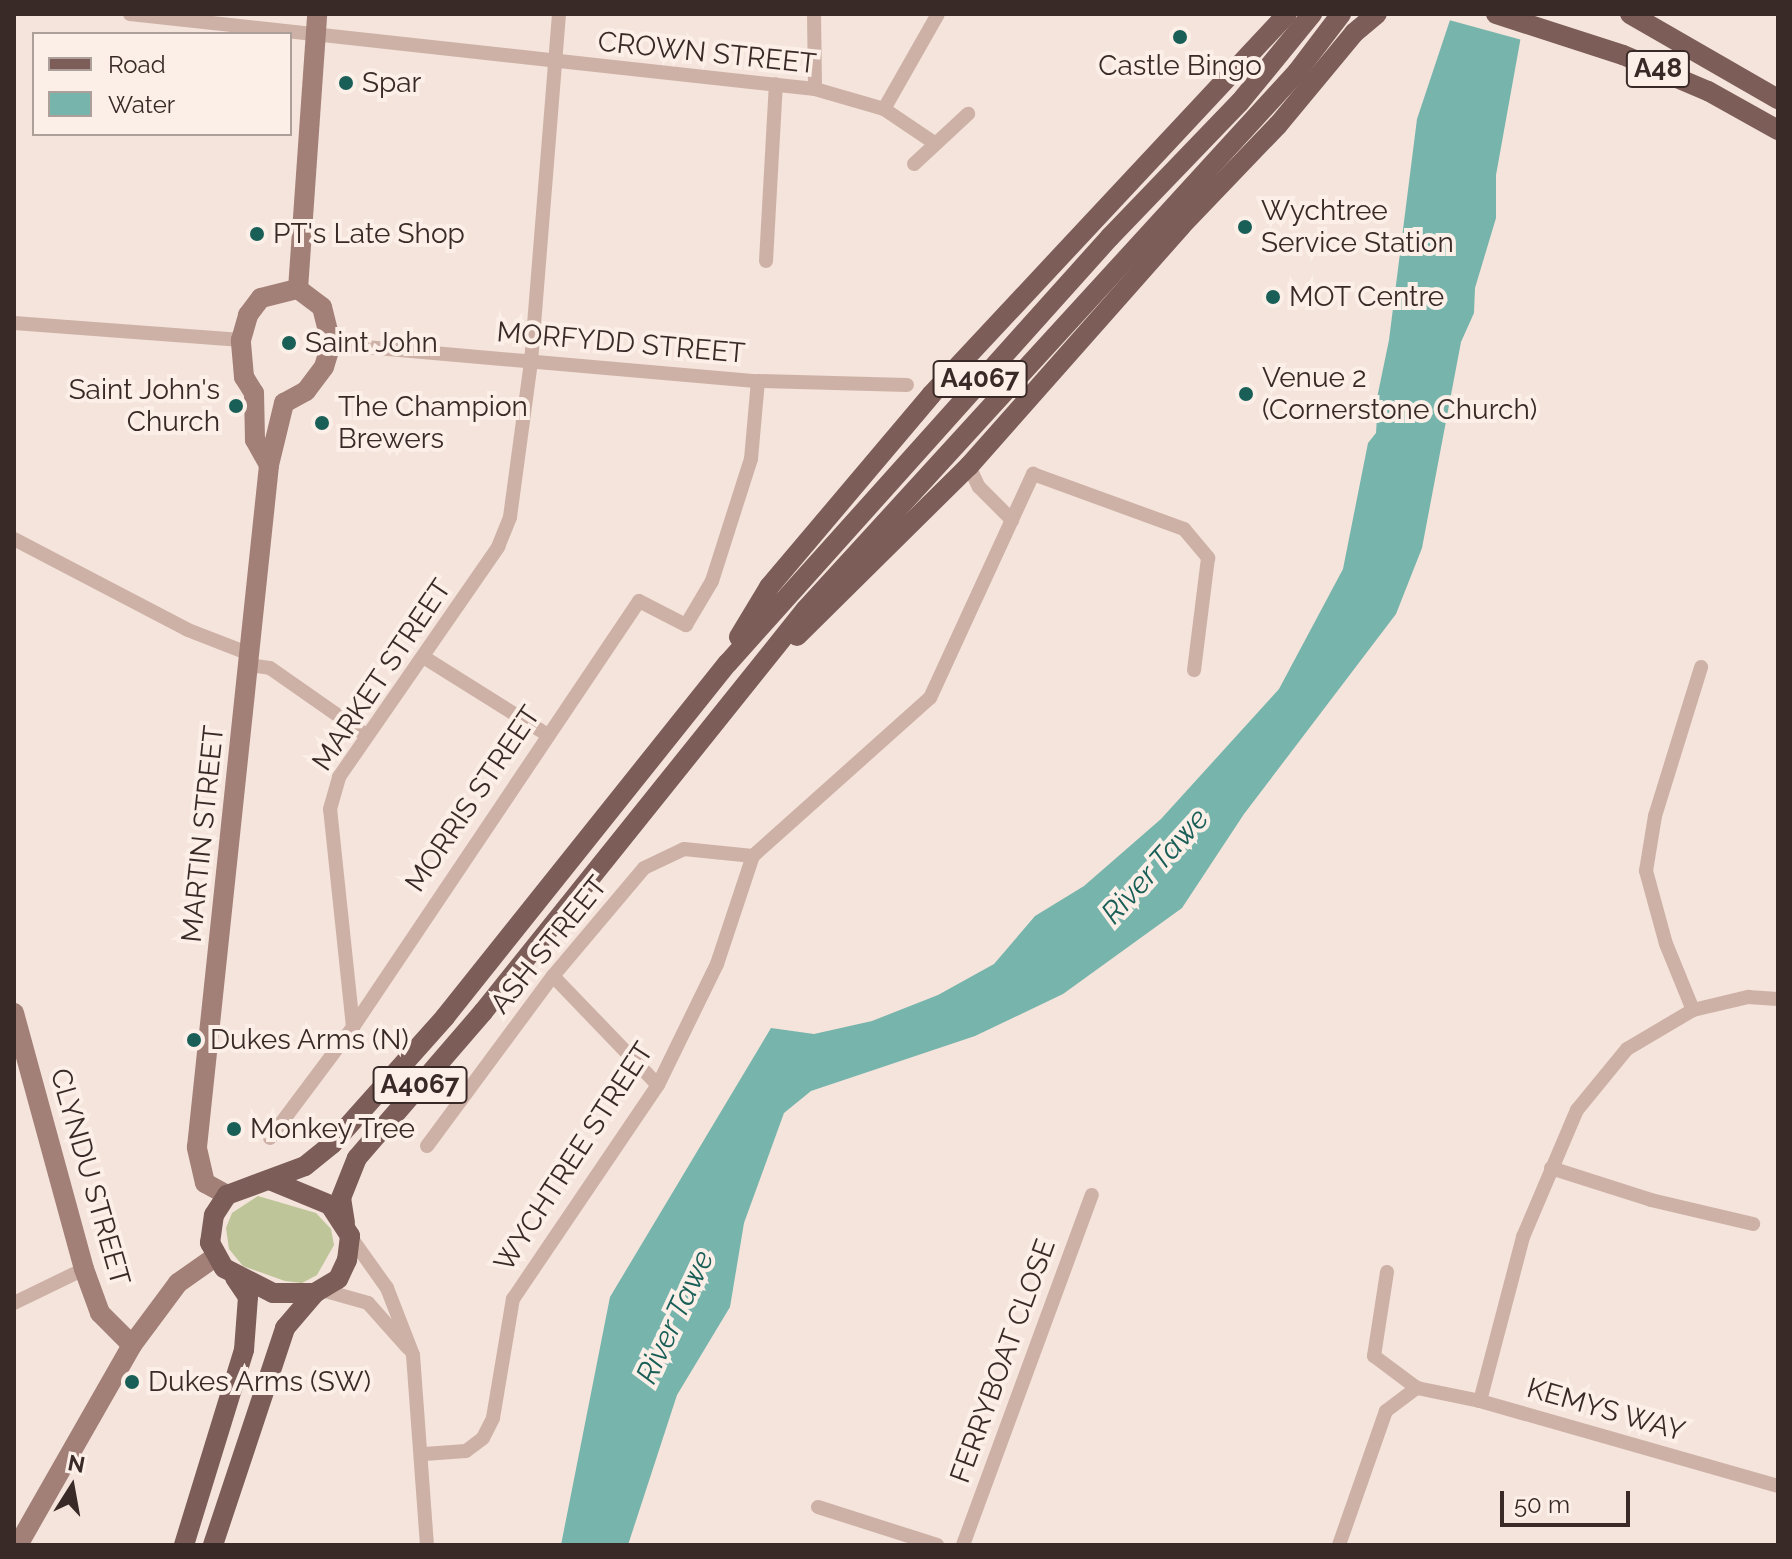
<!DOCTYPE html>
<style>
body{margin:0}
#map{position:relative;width:1792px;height:1559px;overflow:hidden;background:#f4e4db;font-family:Raleway,sans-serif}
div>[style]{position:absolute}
.green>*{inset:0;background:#bec599}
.water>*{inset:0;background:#77b4ac}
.pier>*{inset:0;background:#f4e4db}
.street>*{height:14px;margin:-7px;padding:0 7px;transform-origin:7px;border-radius:7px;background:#ceb1a6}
.secondary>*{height:20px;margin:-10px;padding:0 10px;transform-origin:10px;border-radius:10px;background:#a27f77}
.primary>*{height:20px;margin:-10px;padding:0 10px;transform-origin:10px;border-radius:10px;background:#7c5d57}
.dots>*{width:22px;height:22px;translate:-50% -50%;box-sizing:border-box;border:4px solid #fbefe8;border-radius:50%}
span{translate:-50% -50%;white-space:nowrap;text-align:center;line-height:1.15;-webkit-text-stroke:8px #fbefe8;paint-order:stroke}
.shield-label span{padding:2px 6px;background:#fbefe8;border:2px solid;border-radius:6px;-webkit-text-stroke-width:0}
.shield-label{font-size:26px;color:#392a27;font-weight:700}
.street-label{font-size:28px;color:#392a27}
.poi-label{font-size:28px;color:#392a27}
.left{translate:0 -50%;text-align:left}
.right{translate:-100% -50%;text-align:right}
.water-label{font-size:30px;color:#195f57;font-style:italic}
.frame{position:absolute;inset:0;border:16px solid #392a27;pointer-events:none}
.legend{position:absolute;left:32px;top:32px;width:260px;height:104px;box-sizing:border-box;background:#fbefe8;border:2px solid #ada09b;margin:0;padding:10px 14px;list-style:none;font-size:24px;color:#392a27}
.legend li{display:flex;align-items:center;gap:16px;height:40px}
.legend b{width:40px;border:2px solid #ada09b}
.north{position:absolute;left:32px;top:1447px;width:80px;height:80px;-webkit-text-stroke:6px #fbefe8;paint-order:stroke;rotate:11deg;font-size:22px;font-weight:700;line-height:32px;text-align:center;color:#392a27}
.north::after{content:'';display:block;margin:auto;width:28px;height:36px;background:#392a27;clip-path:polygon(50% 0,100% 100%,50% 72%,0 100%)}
.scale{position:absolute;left:1500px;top:1491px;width:130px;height:36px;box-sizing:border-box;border:4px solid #392a27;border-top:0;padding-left:10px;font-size:24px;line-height:28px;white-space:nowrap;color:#392a27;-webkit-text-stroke:6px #fbefe8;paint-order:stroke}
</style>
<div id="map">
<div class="green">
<i style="clip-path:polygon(258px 1196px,316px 1213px,331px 1229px,334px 1245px,317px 1275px,302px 1283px,285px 1281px,243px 1266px,229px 1249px,226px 1228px,232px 1213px)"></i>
</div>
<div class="water">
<i style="clip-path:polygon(1452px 14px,1525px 14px,1496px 175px,1496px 218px,1475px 288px,1474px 313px,1461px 342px,1422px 548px,1396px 614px,1244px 814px,1182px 908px,1063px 994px,975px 1036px,811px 1091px,784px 1113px,744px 1223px,730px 1307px,677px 1395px,628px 1545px,561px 1545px,610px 1297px,771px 1028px,814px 1034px,872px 1021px,938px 995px,994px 964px,1035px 916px,1084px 886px,1161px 819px,1279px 689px,1343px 569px,1368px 443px,1376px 433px,1377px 417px,1364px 413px,1365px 402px,1377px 398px,1389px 340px,1417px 119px)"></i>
</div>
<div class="pier">
<i style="clip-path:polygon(1450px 14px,1529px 14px,1522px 40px,1449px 20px)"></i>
</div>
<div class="street">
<i style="left:130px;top:14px;width:689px;rotate:6.25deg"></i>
<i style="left:815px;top:89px;width:72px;rotate:16.2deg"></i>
<i style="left:884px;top:109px;width:59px;rotate:34deg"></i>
<i style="left:814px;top:14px;width:75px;rotate:89.2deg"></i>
<i style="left:884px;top:109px;width:109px;rotate:-60.4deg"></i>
<i style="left:914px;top:164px;width:74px;rotate:-42.8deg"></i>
<i style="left:766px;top:261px;width:177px;rotate:-86.8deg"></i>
<i style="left:14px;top:323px;width:228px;rotate:4.3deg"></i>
<i style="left:331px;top:344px;width:429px;rotate:5deg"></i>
<i style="left:758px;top:381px;width:149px;rotate:1.5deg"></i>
<i style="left:969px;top:466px;width:23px;rotate:65deg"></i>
<i style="left:979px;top:487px;width:47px;rotate:45deg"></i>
<i style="left:14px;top:539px;width:196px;rotate:27.6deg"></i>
<i style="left:188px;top:630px;width:66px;rotate:21.2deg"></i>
<i style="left:425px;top:658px;width:143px;rotate:32.1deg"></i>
<i style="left:249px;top:665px;width:21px;rotate:8deg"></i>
<i style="left:270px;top:668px;width:117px;rotate:34.9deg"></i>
<i style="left:553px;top:976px;width:151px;rotate:46.1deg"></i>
<i style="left:1693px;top:1010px;width:71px;rotate:-112.2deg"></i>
<i style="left:1666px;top:944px;width:76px;rotate:-105.3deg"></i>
<i style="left:1646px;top:871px;width:56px;rotate:-80.7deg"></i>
<i style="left:1655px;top:816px;width:156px;rotate:-72.8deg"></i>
<i style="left:353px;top:1027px;width:219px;rotate:-96deg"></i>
<i style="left:330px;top:809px;width:33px;rotate:-74deg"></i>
<i style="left:339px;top:777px;width:280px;rotate:-55.3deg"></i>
<i style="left:498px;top:547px;width:32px;rotate:-68deg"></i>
<i style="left:510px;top:517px;width:156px;rotate:-82.3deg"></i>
<i style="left:531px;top:362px;width:349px;rotate:-85.4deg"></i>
<i style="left:270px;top:1138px;width:139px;rotate:-53.2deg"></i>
<i style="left:353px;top:1027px;width:513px;rotate:-56.12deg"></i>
<i style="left:639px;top:601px;width:53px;rotate:27.1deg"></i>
<i style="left:686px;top:625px;width:51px;rotate:-59.4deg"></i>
<i style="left:712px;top:581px;width:128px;rotate:-72.3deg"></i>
<i style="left:751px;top:459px;width:78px;rotate:-84.9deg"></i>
<i style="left:427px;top:1146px;width:212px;rotate:-53.5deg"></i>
<i style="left:553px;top:976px;width:141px;rotate:-49.9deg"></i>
<i style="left:644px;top:868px;width:44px;rotate:-25.4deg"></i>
<i style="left:684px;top:849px;width:69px;rotate:5.8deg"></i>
<i style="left:1551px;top:1168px;width:105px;rotate:17.7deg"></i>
<i style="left:1651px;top:1200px;width:105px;rotate:13.2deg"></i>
<i style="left:350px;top:1236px;width:64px;rotate:54.6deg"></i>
<i style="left:387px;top:1288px;width:72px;rotate:68.8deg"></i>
<i style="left:413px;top:1355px;width:191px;rotate:85.8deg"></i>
<i style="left:1387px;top:1272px;width:85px;rotate:98.8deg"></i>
<i style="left:1374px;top:1356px;width:54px;rotate:36.7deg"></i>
<i style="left:1417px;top:1388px;width:64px;rotate:11.7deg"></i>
<i style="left:1480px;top:1401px;width:310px;rotate:15.9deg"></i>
<i style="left:322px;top:1290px;width:48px;rotate:15.8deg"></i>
<i style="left:368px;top:1303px;width:60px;rotate:48.4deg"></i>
<i style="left:14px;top:1303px;width:78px;rotate:-25.9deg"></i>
<i style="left:1480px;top:1401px;width:170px;rotate:-75.3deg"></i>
<i style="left:1523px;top:1237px;width:138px;rotate:-67deg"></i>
<i style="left:1577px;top:1110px;width:79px;rotate:-50.7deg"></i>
<i style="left:1627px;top:1049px;width:77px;rotate:-30.6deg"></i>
<i style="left:1693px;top:1010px;width:57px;rotate:-13.3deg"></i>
<i style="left:1748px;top:997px;width:30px;rotate:4deg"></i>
<i style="left:424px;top:1454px;width:42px;rotate:-4.1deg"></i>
<i style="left:466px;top:1451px;width:21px;rotate:-37deg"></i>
<i style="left:483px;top:1438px;width:22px;rotate:-63deg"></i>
<i style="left:493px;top:1418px;width:121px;rotate:-80.5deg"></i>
<i style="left:513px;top:1299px;width:258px;rotate:-55.9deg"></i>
<i style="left:658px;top:1085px;width:135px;rotate:-64deg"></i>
<i style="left:717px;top:964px;width:114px;rotate:-71.6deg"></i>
<i style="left:753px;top:856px;width:237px;rotate:-41.8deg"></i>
<i style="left:930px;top:698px;width:247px;rotate:-65.3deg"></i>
<i style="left:1033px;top:474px;width:161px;rotate:20deg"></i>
<i style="left:1184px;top:529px;width:38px;rotate:50deg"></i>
<i style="left:1208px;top:558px;width:113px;rotate:97.1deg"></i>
<i style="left:818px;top:1507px;width:125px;rotate:17.7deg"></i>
<i style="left:963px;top:1545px;width:373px;rotate:-69.8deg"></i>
<i style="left:1339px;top:1545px;width:142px;rotate:-70.7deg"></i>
<i style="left:1386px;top:1411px;width:39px;rotate:-37deg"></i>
</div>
<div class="secondary">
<i style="left:298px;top:289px;width:276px;rotate:-86deg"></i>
<i style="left:269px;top:465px;width:29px;rotate:-119deg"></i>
<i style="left:255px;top:440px;width:47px;rotate:-91.2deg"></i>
<i style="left:254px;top:393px;width:19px;rotate:-122deg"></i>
<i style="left:244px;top:377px;width:37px;rotate:-95deg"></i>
<i style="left:241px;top:340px;width:26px;rotate:-74deg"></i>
<i style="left:248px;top:315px;width:21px;rotate:-53deg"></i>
<i style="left:261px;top:298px;width:38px;rotate:-14deg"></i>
<i style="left:298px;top:289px;width:30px;rotate:37deg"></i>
<i style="left:322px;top:307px;width:38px;rotate:76deg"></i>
<i style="left:331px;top:344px;width:24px;rotate:107deg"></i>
<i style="left:324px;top:367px;width:30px;rotate:127deg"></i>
<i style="left:306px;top:391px;width:25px;rotate:151deg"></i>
<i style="left:14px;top:1013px;width:265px;rotate:74.7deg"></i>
<i style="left:84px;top:1269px;width:47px;rotate:70deg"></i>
<i style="left:100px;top:1313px;width:45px;rotate:45deg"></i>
<i style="left:227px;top:1195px;width:25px;rotate:-151deg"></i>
<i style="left:205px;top:1183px;width:37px;rotate:-103deg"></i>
<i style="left:197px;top:1147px;width:686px;rotate:-83.97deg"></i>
<i style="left:269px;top:465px;width:64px;rotate:-76.4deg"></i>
<i style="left:18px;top:1545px;width:230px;rotate:-60.3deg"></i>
<i style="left:132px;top:1345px;width:77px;rotate:-53.4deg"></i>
<i style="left:178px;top:1283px;width:45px;rotate:-35.1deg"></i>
</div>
<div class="primary">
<i style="left:1496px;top:14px;width:133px;rotate:17.9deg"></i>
<i style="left:1623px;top:55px;width:92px;rotate:23deg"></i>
<i style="left:1708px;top:91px;width:80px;rotate:29.1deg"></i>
<i style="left:1630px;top:14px;width:171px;rotate:29.9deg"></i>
<i style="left:797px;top:636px;width:242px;rotate:-44.7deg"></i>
<i style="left:969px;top:466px;width:320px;rotate:-48.5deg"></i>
<i style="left:1181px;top:226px;width:140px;rotate:-46.2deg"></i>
<i style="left:1278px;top:125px;width:119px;rotate:-50.4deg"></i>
<i style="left:1354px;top:33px;width:30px;rotate:-40deg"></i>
<i style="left:739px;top:637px;width:58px;rotate:-59deg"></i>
<i style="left:769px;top:587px;width:251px;rotate:-49.8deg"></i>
<i style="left:931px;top:395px;width:521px;rotate:-46.94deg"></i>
<i style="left:272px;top:1181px;width:63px;rotate:22.5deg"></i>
<i style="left:330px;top:1205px;width:37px;rotate:57deg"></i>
<i style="left:350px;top:1236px;width:24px;rotate:97deg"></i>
<i style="left:347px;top:1260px;width:21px;rotate:115deg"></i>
<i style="left:338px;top:1279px;width:27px;rotate:149deg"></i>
<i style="left:315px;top:1293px;width:42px;rotate:180deg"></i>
<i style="left:273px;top:1293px;width:55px;rotate:-153deg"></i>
<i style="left:224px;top:1268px;width:29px;rotate:-119deg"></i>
<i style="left:210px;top:1243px;width:28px;rotate:-82deg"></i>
<i style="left:214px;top:1215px;width:24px;rotate:-57deg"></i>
<i style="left:227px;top:1195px;width:83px;rotate:-20.4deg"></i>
<i style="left:305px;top:1166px;width:35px;rotate:-39deg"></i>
<i style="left:332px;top:1144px;width:170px;rotate:-48.3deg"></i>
<i style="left:445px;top:1017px;width:453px;rotate:-51.4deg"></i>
<i style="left:728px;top:663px;width:572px;rotate:-48.12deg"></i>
<i style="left:1110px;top:237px;width:187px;rotate:-46.1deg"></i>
<i style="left:1240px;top:102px;width:114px;rotate:-50.7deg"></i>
<i style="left:345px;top:1223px;width:25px;rotate:-99deg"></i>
<i style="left:341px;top:1198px;width:43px;rotate:-68.2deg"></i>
<i style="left:357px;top:1158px;width:193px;rotate:-49.2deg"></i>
<i style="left:483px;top:1012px;width:516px;rotate:-51.29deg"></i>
<i style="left:806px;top:609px;width:728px;rotate:-47.56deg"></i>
<i style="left:1297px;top:72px;width:73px;rotate:-52.8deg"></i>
<i style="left:184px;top:1545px;width:204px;rotate:-72.9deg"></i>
<i style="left:244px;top:1350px;width:53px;rotate:-85.7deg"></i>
<i style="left:248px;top:1297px;width:23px;rotate:-124deg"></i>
<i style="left:213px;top:1545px;width:229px;rotate:-71.6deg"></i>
<i style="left:285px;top:1328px;width:46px;rotate:-49.4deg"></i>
</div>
<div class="dots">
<i style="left:1180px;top:37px;background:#195f57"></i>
<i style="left:346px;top:83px;background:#195f57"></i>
<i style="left:1245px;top:227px;background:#195f57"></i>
<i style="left:257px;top:234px;background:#195f57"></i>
<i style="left:1273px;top:297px;background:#195f57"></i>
<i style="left:289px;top:343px;background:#195f57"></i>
<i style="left:1246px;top:394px;background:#195f57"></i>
<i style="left:236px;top:406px;background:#195f57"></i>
<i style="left:322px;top:423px;background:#195f57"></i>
<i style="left:194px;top:1040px;background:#195f57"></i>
<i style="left:234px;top:1129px;background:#195f57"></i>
<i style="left:132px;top:1382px;background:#195f57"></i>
</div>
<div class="shield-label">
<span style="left:1658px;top:69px">A48</span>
<span style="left:980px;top:379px">A4067</span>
<span style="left:420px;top:1085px">A4067</span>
</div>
<div class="street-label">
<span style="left:707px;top:53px;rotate:6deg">CROWN STREET</span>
<span style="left:621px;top:343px;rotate:5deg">MORFYDD STREET</span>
<span style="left:382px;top:675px;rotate:-56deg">MARKET STREET</span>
<span style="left:473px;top:799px;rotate:-56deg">MORRIS STREET</span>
<span style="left:203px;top:834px;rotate:-84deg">MARTIN STREET</span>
<span style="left:549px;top:945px;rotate:-51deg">ASH STREET</span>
<span style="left:574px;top:1157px;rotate:-57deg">WYCHTREE STREET</span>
<span style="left:90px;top:1177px;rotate:74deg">CLYNDU STREET</span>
<span style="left:1003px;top:1361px;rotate:-70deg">FERRYBOAT CLOSE</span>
<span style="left:1606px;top:1410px;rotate:16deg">KEMYS WAY</span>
</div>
<div class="poi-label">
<span style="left:1180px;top:66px">Castle Bingo</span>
<span class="left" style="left:362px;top:83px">Spar</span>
<span class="left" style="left:1261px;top:227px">Wychtree<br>Service Station</span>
<span class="left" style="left:273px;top:234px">PT's Late Shop</span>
<span class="left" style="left:1289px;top:297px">MOT Centre</span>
<span class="left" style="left:305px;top:343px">Saint John</span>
<span class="left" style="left:1262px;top:394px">Venue 2<br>(Cornerstone Church)</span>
<span class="right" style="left:220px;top:406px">Saint John's<br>Church</span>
<span class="left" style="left:338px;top:423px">The Champion<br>Brewers</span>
<span class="left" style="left:210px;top:1040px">Dukes Arms (N)</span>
<span class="left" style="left:250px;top:1129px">Monkey Tree</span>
<span class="left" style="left:148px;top:1382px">Dukes Arms (SW)</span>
</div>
<div class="water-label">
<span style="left:1155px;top:866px;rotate:-48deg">River Tawe</span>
<span style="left:675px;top:1317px;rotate:-65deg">River Tawe</span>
</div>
<div class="frame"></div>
<ul class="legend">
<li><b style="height:10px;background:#7c5d57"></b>Road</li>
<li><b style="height:22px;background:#77b4ac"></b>Water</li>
</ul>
<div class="north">N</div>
<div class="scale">50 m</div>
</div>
